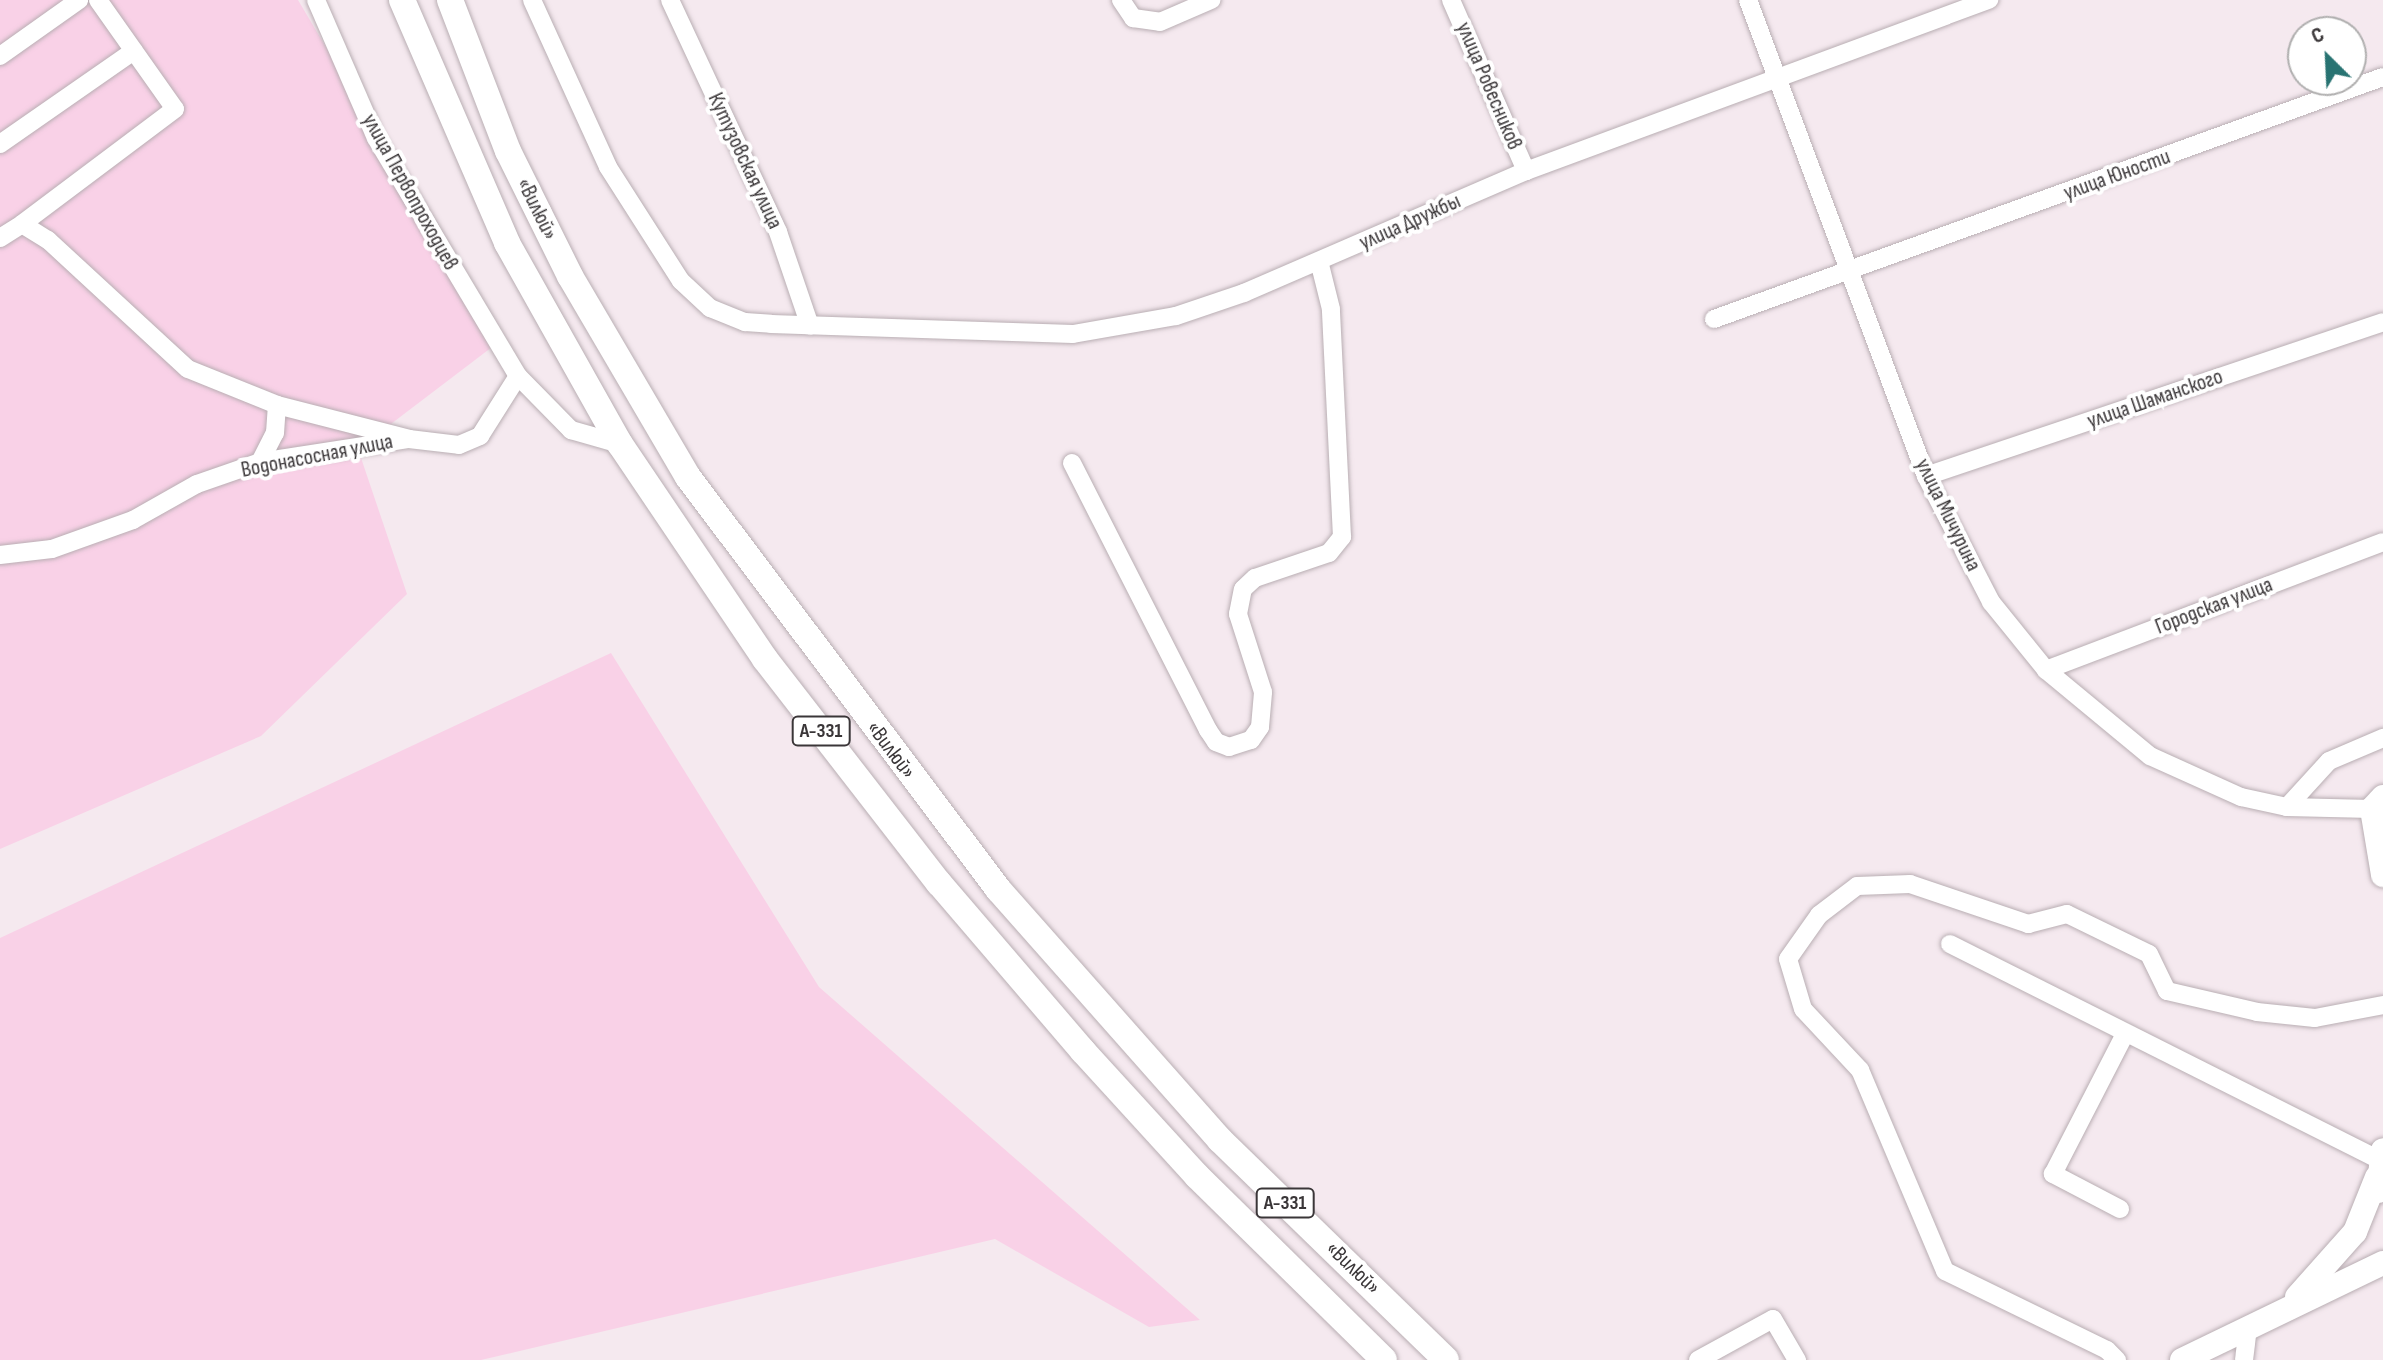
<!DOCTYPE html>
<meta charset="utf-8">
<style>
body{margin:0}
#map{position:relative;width:2383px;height:1360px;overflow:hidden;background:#f5e9ef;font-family:"Sofia Sans Condensed",sans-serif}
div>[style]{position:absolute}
.green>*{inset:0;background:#f9d1e7}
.roads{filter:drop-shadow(0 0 2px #b9aeb3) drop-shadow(0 0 2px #b9aeb3)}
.minor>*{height:18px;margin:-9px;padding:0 9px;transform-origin:9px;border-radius:9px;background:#fff}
.major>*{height:24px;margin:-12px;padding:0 12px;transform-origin:12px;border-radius:12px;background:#fff}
.highway>*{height:26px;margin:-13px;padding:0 13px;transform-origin:13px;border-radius:13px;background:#fff}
span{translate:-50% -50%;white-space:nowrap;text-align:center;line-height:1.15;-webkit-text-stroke:8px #fff;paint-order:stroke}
.shield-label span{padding:2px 6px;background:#fff;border:2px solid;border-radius:6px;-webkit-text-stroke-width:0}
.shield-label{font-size:20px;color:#3a3638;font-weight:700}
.street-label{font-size:22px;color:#3a3638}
.north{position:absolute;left:2287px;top:16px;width:80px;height:80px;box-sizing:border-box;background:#fff;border:2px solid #b0afaf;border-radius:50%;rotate:336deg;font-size:22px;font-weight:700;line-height:32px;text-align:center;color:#3a3638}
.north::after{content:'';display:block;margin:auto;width:28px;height:36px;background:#287372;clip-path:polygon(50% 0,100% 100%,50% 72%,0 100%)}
</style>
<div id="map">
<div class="green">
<i style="clip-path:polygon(0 0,298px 0,500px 341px,358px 449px,407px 594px,261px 736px,0 849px)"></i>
<i style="clip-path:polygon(611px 653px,819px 987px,1200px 1320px,1149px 1327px,995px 1239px,481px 1360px,0 1360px,0 938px)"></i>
</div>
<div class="roads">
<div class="minor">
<i style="left:98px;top:0;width:133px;rotate:54.8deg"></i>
<i style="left:175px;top:109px;width:191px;rotate:143.1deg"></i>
<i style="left:22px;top:224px;width:31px;rotate:32deg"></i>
<i style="left:48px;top:240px;width:190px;rotate:42.7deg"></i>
<i style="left:188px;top:369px;width:96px;rotate:22deg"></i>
<i style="left:277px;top:405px;width:136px;rotate:14.4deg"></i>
<i style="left:316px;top:0;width:150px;rotate:66.5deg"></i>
<i style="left:376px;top:138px;width:277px;rotate:59.2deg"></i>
<i style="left:518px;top:376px;width:76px;rotate:45.5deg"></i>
<i style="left:571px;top:430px;width:51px;rotate:15.9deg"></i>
<i style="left:532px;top:0;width:183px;rotate:65.5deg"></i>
<i style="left:608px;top:167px;width:135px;rotate:57.4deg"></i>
<i style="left:681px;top:281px;width:40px;rotate:43deg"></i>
<i style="left:710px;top:308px;width:38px;rotate:22deg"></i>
<i style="left:745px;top:322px;width:26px;rotate:4deg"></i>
<i style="left:771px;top:324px;width:302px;rotate:1.9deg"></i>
<i style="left:1073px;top:334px;width:105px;rotate:-9.9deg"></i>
<i style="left:1176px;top:316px;width:72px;rotate:-18.7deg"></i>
<i style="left:1244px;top:293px;width:307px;rotate:-23.4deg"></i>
<i style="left:1526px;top:171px;width:494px;rotate:-20.3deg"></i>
<i style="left:670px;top:0;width:256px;rotate:65deg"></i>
<i style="left:778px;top:232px;width:99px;rotate:71.2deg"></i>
<i style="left:1121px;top:0;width:22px;rotate:56deg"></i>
<i style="left:1133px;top:18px;width:27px;rotate:8deg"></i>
<i style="left:1160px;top:22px;width:56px;rotate:-23.3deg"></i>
<i style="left:1451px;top:0;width:187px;rotate:66.3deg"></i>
<i style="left:1748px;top:0;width:508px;rotate:69.5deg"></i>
<i style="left:1926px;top:476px;width:142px;rotate:62.7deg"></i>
<i style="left:1991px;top:602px;width:87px;rotate:51deg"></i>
<i style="left:2046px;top:670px;width:135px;rotate:39.6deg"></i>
<i style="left:2150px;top:756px;width:100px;rotate:24.3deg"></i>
<i style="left:2241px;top:797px;width:47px;rotate:12.3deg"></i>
<i style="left:2287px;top:807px;width:85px;rotate:1.3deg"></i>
<i style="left:0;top:56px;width:97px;rotate:-35.3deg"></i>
<i style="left:0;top:144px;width:163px;rotate:-34.8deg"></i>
<i style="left:0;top:238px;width:26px;rotate:-32deg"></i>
<i style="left:1714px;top:319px;width:711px;rotate:-19.89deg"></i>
<i style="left:260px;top:462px;width:33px;rotate:-63deg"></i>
<i style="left:275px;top:433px;width:28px;rotate:-86deg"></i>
<i style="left:1072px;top:463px;width:300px;rotate:63deg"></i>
<i style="left:1208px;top:730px;width:14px;rotate:56deg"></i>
<i style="left:1216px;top:742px;width:14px;rotate:21deg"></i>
<i style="left:1229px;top:747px;width:23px;rotate:-18deg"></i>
<i style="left:1251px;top:740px;width:16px;rotate:-55deg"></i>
<i style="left:1260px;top:727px;width:35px;rotate:-85deg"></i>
<i style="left:1263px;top:692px;width:82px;rotate:-107.8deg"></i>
<i style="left:1238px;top:614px;width:25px;rotate:-79deg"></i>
<i style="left:1243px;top:589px;width:16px;rotate:-43deg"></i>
<i style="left:1255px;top:578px;width:78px;rotate:-18.7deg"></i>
<i style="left:1329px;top:553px;width:21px;rotate:-51deg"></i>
<i style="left:1342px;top:537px;width:228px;rotate:-92.8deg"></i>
<i style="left:1331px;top:309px;width:49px;rotate:-104deg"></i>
<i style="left:1926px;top:476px;width:482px;rotate:-18.6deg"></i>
<i style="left:0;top:555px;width:52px;rotate:-6.6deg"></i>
<i style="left:52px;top:549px;width:86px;rotate:-19.7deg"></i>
<i style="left:133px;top:520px;width:73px;rotate:-29.4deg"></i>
<i style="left:197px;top:484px;width:67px;rotate:-19.2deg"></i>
<i style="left:260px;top:462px;width:151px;rotate:-8.8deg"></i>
<i style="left:409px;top:439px;width:50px;rotate:6.8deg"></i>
<i style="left:459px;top:445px;width:23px;rotate:-23deg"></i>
<i style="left:480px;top:436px;width:71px;rotate:-57.7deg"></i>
<i style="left:2046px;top:670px;width:360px;rotate:-20.8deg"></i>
<i style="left:2287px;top:807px;width:62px;rotate:-47.6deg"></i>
<i style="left:2329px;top:761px;width:59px;rotate:-23.1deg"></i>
<i style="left:1950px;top:944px;width:483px;rotate:26.7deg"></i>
<i style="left:2120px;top:1209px;width:76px;rotate:-152.4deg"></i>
<i style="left:2053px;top:1174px;width:155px;rotate:-62.8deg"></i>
<i style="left:1698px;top:1360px;width:85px;rotate:-28.7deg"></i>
<i style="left:1773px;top:1319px;width:48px;rotate:59.7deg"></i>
<i style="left:2117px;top:1360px;width:14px;rotate:-135deg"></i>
<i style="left:2107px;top:1350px;width:180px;rotate:-154deg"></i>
<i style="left:1945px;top:1271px;width:218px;rotate:-112.9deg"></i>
<i style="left:1860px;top:1070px;width:83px;rotate:-133.1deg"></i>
<i style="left:1803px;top:1009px;width:52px;rotate:-106.7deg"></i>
<i style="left:1788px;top:959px;width:54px;rotate:-54.8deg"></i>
<i style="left:1819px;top:915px;width:48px;rotate:-37.3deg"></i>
<i style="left:1857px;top:886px;width:53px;rotate:-2.2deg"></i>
<i style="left:1910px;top:884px;width:125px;rotate:18.7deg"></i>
<i style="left:2028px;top:924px;width:40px;rotate:-14.4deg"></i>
<i style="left:2067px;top:914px;width:91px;rotate:26deg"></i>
<i style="left:2149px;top:954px;width:41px;rotate:64.1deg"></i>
<i style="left:2167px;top:991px;width:92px;rotate:13.1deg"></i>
<i style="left:2257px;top:1012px;width:58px;rotate:5.9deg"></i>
<i style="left:2315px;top:1018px;width:69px;rotate:-10.8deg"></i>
<i style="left:2244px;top:1360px;width:34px;rotate:-83deg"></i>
</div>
<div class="major">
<i style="left:2383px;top:797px;width:16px;rotate:133deg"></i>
<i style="left:2372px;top:809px;width:67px;rotate:80.5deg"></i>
<i style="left:2378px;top:1191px;width:41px;rotate:-83deg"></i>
<i style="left:2297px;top:1297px;width:87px;rotate:-48.3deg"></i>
<i style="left:2355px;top:1232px;width:59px;rotate:-68.2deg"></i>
<i style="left:2182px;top:1360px;width:223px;rotate:-25.8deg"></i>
</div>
<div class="highway">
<i style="left:402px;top:0;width:265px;rotate:66.6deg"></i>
<i style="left:507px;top:243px;width:231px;rotate:60.7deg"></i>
<i style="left:620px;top:444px;width:259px;rotate:56deg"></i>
<i style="left:765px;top:659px;width:284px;rotate:52.2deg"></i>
<i style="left:939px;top:883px;width:221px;rotate:49.4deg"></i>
<i style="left:1083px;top:1051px;width:169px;rotate:47.6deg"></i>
<i style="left:1197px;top:1176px;width:262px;rotate:44.5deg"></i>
<i style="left:450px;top:0;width:162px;rotate:69deg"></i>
<i style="left:508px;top:151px;width:140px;rotate:63.6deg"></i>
<i style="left:570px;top:276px;width:233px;rotate:59.6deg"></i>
<i style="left:688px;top:477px;width:516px;rotate:53.04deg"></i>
<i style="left:998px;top:889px;width:335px;rotate:48.5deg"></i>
<i style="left:1220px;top:1140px;width:315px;rotate:44.2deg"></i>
</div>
</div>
<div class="shield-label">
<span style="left:821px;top:731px">А-331</span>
<span style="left:1285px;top:1203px">А-331</span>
</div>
<div class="street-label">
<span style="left:1489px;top:86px;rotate:67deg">улица Ровесников</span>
<span style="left:745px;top:161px;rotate:65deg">Кутузовская улица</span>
<span style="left:2117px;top:175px;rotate:-20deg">улица Юности</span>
<span style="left:410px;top:192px;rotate:61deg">улица Первопроходцев</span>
<span style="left:537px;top:209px;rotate:64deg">«Вилюй»</span>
<span style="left:1410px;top:222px;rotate:-24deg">улица Дружбы</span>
<span style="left:2155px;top:399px;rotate:-19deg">улица Шаманского</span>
<span style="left:317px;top:456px;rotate:-11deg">Водонасосная улица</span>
<span style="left:1948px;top:515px;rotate:64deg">улица Мичурина</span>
<span style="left:2214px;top:606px;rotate:-21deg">Городская улица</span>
<span style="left:891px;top:750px;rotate:53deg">«Вилюй»</span>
<span style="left:1353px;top:1268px;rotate:44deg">«Вилюй»</span>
</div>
<div class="north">С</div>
</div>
